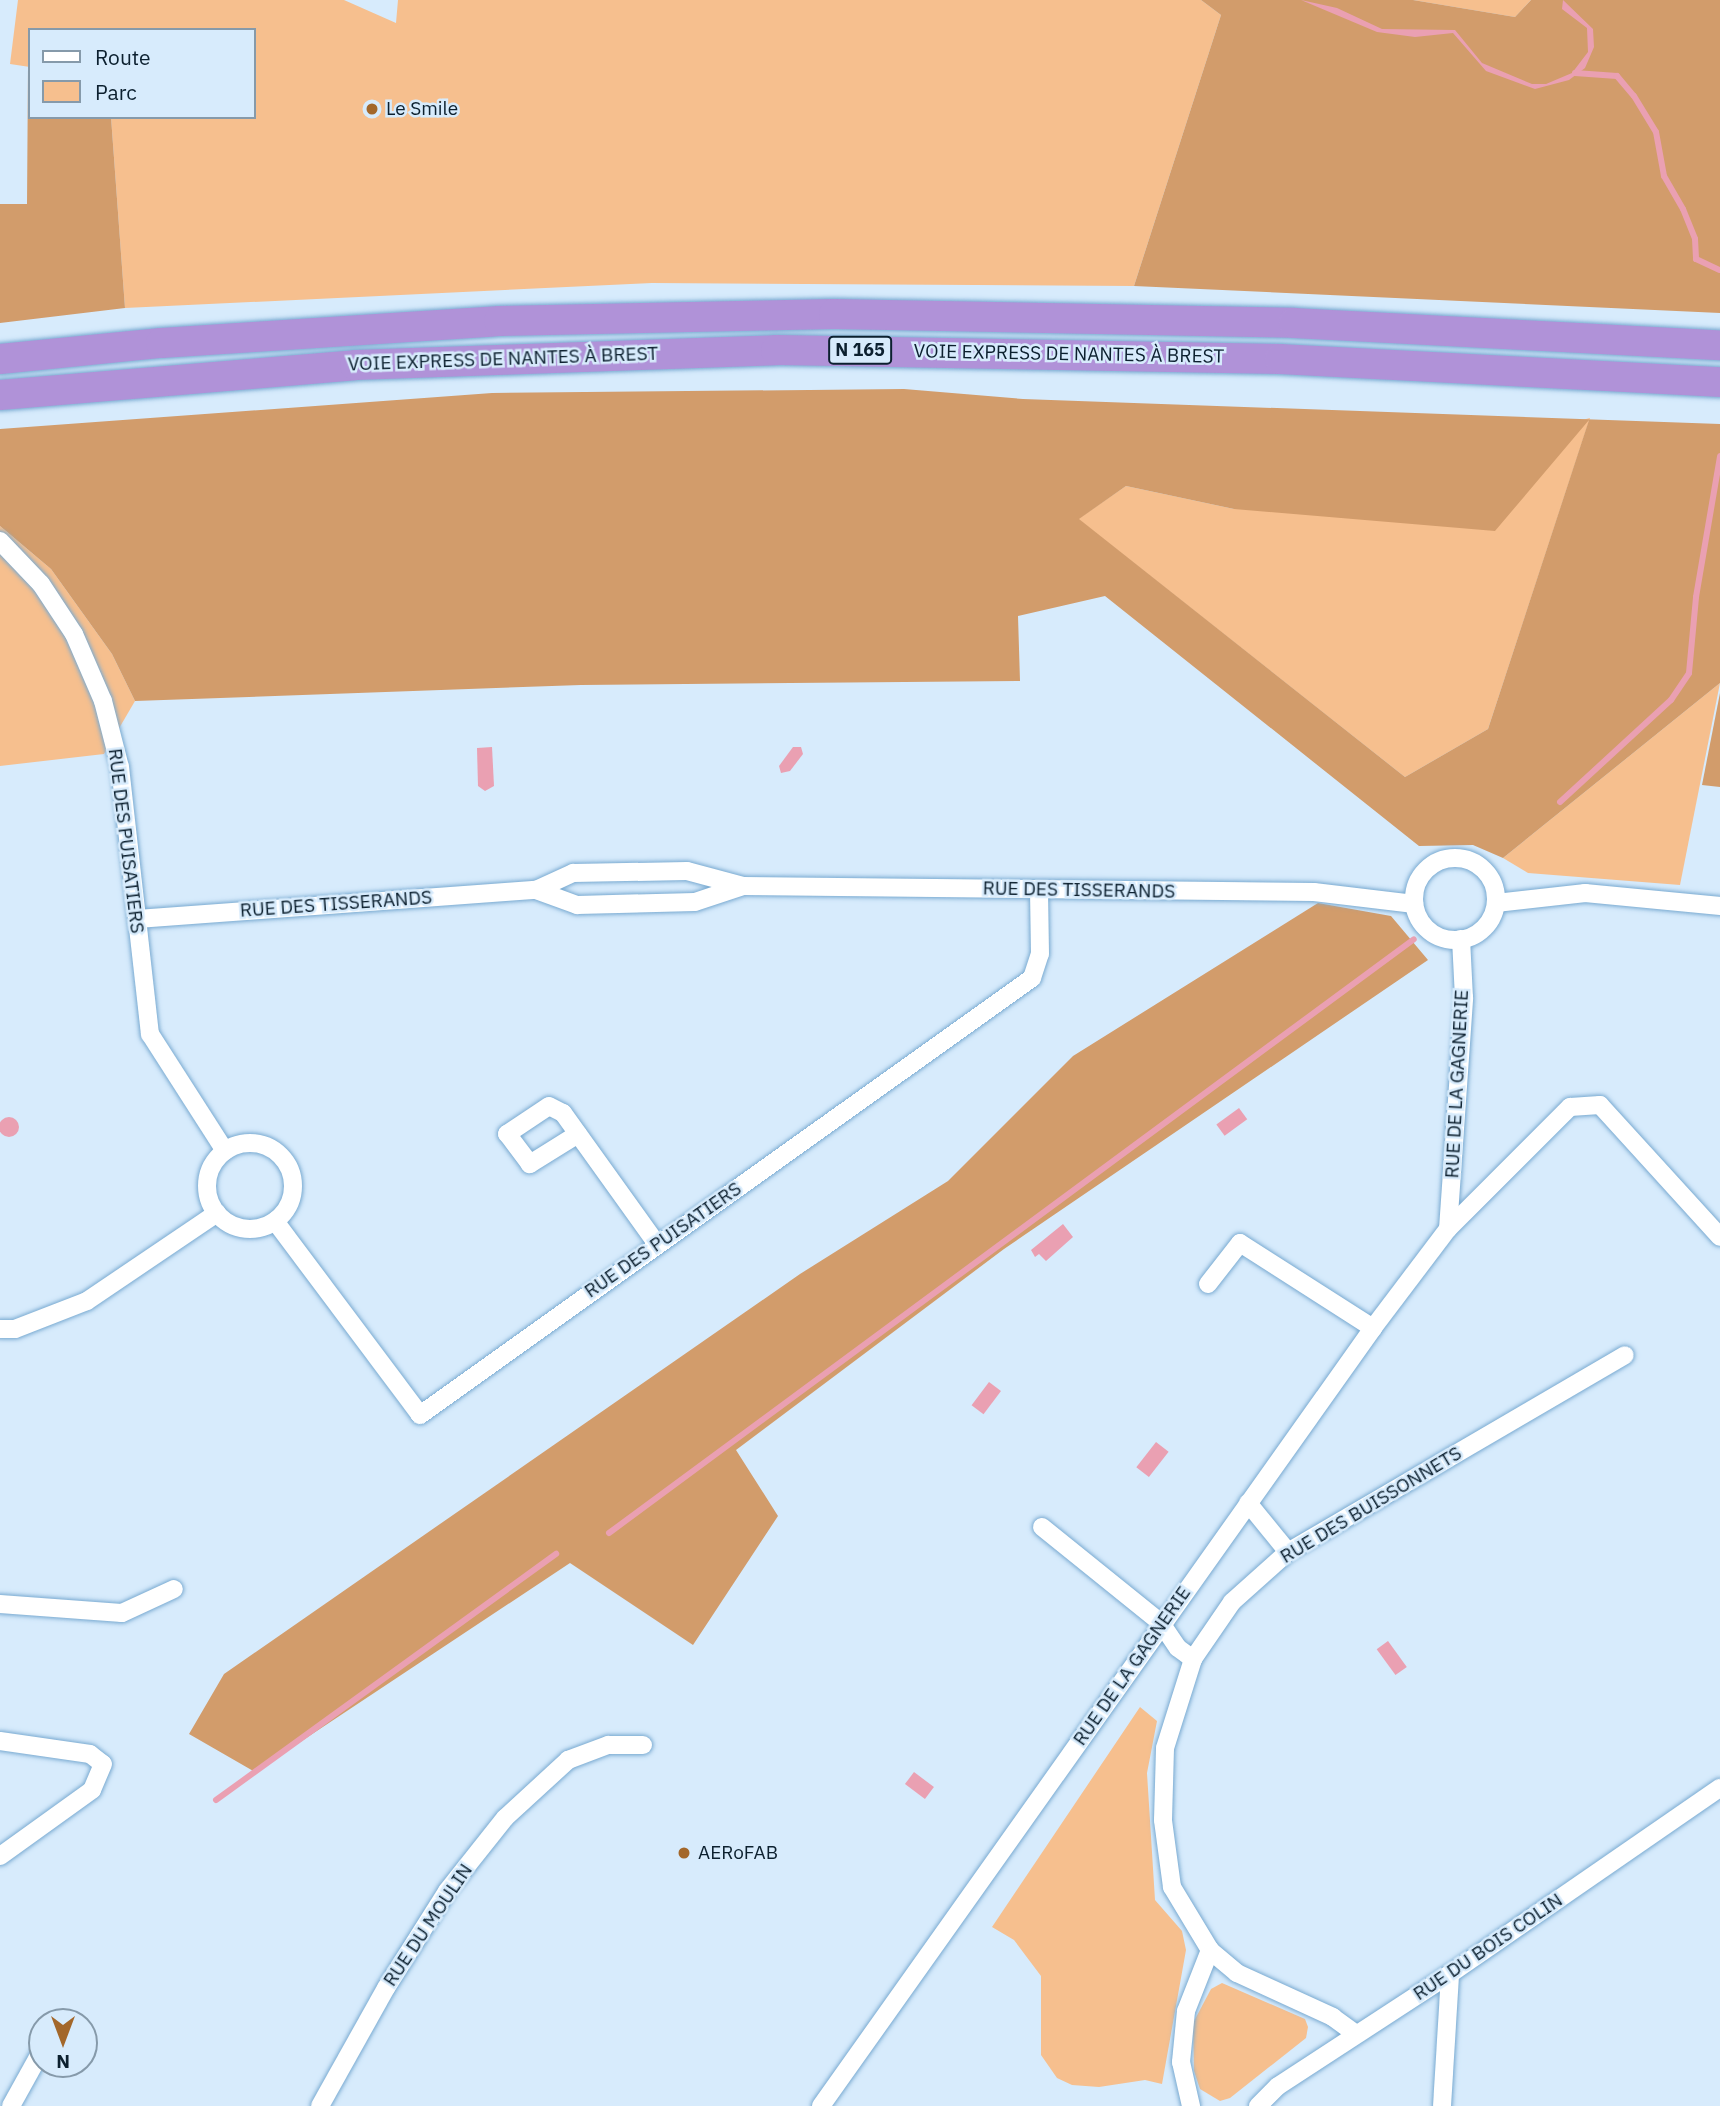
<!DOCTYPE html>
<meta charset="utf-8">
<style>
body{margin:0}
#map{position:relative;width:1720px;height:2106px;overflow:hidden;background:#d7ebfc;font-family:"IBM Plex Sans",sans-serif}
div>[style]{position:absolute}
.green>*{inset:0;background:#f6bf8e}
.forest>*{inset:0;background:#d29c6b}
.water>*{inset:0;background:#eaa0b2;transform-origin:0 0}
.round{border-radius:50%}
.stream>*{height:6px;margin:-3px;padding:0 3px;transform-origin:3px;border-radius:3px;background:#eaa0b2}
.roads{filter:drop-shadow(0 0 2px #79aad1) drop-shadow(0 0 2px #79aad1)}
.minor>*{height:18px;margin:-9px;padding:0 9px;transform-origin:9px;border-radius:9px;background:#fff}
.minor>.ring{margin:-9px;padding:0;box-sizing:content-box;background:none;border:18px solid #fff;border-radius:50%}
.trunk>*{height:30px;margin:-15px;padding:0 15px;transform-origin:15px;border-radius:15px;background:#b092d8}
.dots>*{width:19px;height:19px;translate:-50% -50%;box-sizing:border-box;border:4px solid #d7ebfc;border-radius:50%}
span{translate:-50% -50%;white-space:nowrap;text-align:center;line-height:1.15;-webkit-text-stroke:5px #d7ebfc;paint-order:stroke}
.shield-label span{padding:2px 5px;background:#d7ebfc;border:2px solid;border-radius:5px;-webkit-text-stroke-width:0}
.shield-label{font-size:18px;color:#0c202f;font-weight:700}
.poi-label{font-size:19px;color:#0c202f}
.left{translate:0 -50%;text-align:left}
.street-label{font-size:19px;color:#0c202f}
.legend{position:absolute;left:28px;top:28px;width:228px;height:91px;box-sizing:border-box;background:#d7ebfc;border:2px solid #869aaa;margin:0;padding:9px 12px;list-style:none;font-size:21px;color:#0c202f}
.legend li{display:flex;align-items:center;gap:14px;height:35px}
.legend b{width:35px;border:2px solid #869aaa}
.north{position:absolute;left:28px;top:2008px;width:70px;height:70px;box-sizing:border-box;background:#d7ebfc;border:2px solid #869aaa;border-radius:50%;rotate:180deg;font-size:19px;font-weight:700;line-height:28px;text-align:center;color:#0c202f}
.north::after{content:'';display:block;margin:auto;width:24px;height:32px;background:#a3672a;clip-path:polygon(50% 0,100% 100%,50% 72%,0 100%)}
</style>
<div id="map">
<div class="green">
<i style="clip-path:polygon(18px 0,344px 0,396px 23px,398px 0,1201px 0,1221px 15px,1134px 286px,652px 283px,125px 308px,111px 117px,254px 117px,254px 30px,30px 30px,30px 67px,10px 64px)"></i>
<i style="clip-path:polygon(1413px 0,1531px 0,1515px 17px)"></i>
<i style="clip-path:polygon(1590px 418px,1488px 729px,1405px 777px,1078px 519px,1126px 486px,1234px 509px)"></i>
<i style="clip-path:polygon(0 526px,51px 569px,112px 654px,135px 701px,104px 754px,0 766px)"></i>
<i style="clip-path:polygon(1720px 683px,1680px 885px,1528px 873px,1503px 858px)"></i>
<i style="clip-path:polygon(1140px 1707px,1157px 1721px,1147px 1773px,1155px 1900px,1182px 1931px,1186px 1950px,1162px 2084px,1145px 2080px,1099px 2087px,1072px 2085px,1057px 2078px,1041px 2055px,1041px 1976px,1014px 1940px,992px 1927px)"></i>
<i style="clip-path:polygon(1222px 1983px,1305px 2019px,1308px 2027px,1306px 2038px,1230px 2098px,1220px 2101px,1200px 2089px,1194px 2071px,1193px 2023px,1211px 1989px)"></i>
</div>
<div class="forest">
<i style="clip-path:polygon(1201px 0,1413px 0,1515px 17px,1531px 0,1720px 0,1720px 313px,1134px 286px,1221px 15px)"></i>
<i style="clip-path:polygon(28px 66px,30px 117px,111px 117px,125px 308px,0 323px,0 204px,27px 204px)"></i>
<i style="clip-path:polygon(evenodd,904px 389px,1023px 399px,1720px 424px,1720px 683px,1503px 858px,1473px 845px,1419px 846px,1105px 596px,1018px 616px,1020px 681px,581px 685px,135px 701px,112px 654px,51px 569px,0 526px,0 429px,492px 393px,904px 389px,1589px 420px,1488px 729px,1405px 777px,1079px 519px,1126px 486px,1234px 509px,1495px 531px,1589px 420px)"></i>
<i style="clip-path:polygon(1720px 693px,1720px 787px,1702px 785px)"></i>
<i style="clip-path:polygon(1318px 903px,1391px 916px,1428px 960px,1004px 1249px,736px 1450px,778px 1516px,693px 1645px,570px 1563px,255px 1772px,189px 1734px,224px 1674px,800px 1274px,948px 1181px,1073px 1056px)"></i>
</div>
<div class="water">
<i style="clip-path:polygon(1301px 0,1337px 8px,1382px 29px,1455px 30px,1482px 63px,1532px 84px,1546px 84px,1572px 73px,1588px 52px,1587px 28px,1562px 9px,1563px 0,1593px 29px,1594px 47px,1585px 68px,1569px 80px,1535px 89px,1486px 71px,1453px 33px,1415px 37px,1377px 32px)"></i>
<i style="clip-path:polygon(492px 747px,494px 786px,485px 791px,478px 786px,477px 748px)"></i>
<i style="clip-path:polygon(793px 747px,801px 747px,803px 754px,790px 771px,781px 773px,779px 766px)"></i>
<i style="left:1239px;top:1108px;width:14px;height:28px;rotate:54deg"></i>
<i class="round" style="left:-1px;top:1117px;width:20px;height:20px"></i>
<i style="clip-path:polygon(1063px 1224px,1073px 1237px,1046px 1261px,1039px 1254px,1035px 1257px,1031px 1250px)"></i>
<i style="left:989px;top:1382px;width:15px;height:29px;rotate:37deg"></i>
<i style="left:1156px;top:1442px;width:16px;height:32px;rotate:38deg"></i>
<i style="left:1388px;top:1641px;width:32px;height:14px;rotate:54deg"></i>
<i style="left:914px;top:1772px;width:25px;height:15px;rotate:37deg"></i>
</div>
<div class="stream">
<i style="left:1575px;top:73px;width:42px;rotate:4.1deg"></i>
<i style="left:1617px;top:76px;width:26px;rotate:50deg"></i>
<i style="left:1634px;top:96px;width:42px;rotate:58.6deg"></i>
<i style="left:1656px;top:132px;width:45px;rotate:79.7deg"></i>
<i style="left:1664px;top:176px;width:38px;rotate:60deg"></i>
<i style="left:1683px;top:209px;width:32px;rotate:68deg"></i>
<i style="left:1695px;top:239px;width:20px;rotate:87deg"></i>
<i style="left:1696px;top:259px;width:26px;rotate:25deg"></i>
<i style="left:1560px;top:802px;width:151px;rotate:-42.6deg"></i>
<i style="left:1671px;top:700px;width:32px;rotate:-56deg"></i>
<i style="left:1689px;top:673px;width:76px;rotate:-84.7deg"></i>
<i style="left:1696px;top:597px;width:143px;rotate:-80.3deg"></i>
<i style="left:609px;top:1533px;width:1000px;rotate:-36.42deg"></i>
<i style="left:216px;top:1800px;width:420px;rotate:-35.9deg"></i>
</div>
<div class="roads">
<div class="minor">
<i style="left:0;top:541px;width:59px;rotate:46.4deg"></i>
<i style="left:41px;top:584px;width:60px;rotate:56.6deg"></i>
<i style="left:74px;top:634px;width:73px;rotate:66.6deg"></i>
<i style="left:103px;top:701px;width:68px;rotate:75.6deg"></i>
<i style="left:120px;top:767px;width:269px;rotate:83.6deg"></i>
<i style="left:150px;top:1034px;width:139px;rotate:57.3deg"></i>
<i class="ring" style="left:1414px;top:858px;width:64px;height:64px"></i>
<i style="left:536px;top:890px;width:44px;rotate:20.1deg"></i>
<i style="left:577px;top:905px;width:118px;rotate:-1.5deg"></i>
<i style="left:695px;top:902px;width:51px;rotate:-18.4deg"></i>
<i style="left:1496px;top:903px;width:90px;rotate:-6.4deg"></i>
<i style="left:1585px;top:893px;width:136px;rotate:5.5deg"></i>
<i style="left:137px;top:919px;width:400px;rotate:-4.2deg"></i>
<i style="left:536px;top:890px;width:41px;rotate:-24.7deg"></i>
<i style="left:573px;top:873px;width:114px;rotate:-1deg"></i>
<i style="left:687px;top:871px;width:58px;rotate:15deg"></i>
<i style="left:743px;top:886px;width:571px;rotate:0.6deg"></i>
<i style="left:1314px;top:892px;width:101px;rotate:6.8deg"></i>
<i style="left:578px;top:1134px;width:57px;rotate:148deg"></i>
<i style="left:530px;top:1164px;width:38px;rotate:-127deg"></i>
<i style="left:507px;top:1134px;width:50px;rotate:-33.7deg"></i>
<i style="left:549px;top:1106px;width:16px;rotate:27deg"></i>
<i style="left:563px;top:1113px;width:160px;rotate:54.4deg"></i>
<i class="ring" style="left:207px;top:1143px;width:68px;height:68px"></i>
<i style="left:275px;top:1221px;width:242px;rotate:53.2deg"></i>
<i style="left:420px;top:1415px;width:752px;rotate:-35.53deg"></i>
<i style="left:1032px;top:978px;width:25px;rotate:-72deg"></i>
<i style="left:1040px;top:954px;width:64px;rotate:-90.9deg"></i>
<i style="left:1448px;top:1229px;width:232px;rotate:-86deg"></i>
<i style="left:1464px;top:998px;width:59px;rotate:-92.9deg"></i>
<i style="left:1208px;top:1284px;width:52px;rotate:-52deg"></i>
<i style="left:1240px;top:1243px;width:158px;rotate:32.6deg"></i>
<i style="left:0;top:1329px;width:15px"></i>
<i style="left:15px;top:1329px;width:77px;rotate:-21.3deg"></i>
<i style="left:87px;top:1301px;width:157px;rotate:-34.1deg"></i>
<i style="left:1248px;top:1503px;width:63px;rotate:50.8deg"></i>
<i style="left:1042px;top:1527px;width:153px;rotate:38.9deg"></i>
<i style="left:1161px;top:1623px;width:30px;rotate:56deg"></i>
<i style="left:1178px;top:1648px;width:19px;rotate:36deg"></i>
<i style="left:0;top:1604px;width:122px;rotate:4.2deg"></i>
<i style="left:122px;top:1613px;width:57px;rotate:-24.8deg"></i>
<i style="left:0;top:1741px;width:91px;rotate:8.2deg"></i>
<i style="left:90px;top:1754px;width:16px;rotate:38deg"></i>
<i style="left:103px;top:1764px;width:28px;rotate:113deg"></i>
<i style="left:92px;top:1790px;width:113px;rotate:144.3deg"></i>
<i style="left:1356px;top:2034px;width:29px;rotate:-144deg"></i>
<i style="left:1333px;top:2017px;width:106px;rotate:-155.4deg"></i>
<i style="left:1237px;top:1973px;width:35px;rotate:-140deg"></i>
<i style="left:1210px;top:1950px;width:74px;rotate:-121.1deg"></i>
<i style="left:1172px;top:1887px;width:68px;rotate:-97.7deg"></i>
<i style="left:1163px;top:1820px;width:72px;rotate:-88.4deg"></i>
<i style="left:1165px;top:1748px;width:93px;rotate:-72.5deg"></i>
<i style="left:1193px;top:1659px;width:69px;rotate:-55.6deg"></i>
<i style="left:1232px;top:1602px;width:75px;rotate:-41.8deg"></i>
<i style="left:1288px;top:1552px;width:390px;rotate:-30.3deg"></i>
<i style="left:11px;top:2106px;width:64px;rotate:-61deg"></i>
<i style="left:320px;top:2106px;width:135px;rotate:-60.8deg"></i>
<i style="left:386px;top:1988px;width:115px;rotate:-57.8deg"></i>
<i style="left:447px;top:1891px;width:93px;rotate:-51.5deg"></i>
<i style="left:505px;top:1818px;width:86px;rotate:-42.6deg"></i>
<i style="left:568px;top:1760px;width:43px;rotate:-20.6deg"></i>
<i style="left:608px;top:1745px;width:35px"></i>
<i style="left:821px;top:2106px;width:954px;rotate:-54.64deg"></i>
<i style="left:1373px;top:1328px;width:124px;rotate:-52.9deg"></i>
<i style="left:1448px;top:1229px;width:173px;rotate:-45deg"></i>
<i style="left:1570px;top:1107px;width:30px;rotate:-4deg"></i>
<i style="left:1600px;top:1105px;width:178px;rotate:47.7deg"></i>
<i style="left:1191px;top:2106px;width:45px;rotate:-102.8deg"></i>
<i style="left:1181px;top:2062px;width:51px;rotate:-84.4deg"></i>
<i style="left:1186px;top:2011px;width:66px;rotate:-68.5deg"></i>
<i style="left:1258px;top:2106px;width:28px;rotate:-45deg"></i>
<i style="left:1278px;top:2086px;width:205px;rotate:-33.1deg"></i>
<i style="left:1450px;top:1974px;width:328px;rotate:-34.6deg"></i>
<i style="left:1442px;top:2106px;width:132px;rotate:-86.5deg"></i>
</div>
<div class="trunk">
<i style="left:0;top:359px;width:162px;rotate:-5.7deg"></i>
<i style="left:161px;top:343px;width:339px;rotate:-3.7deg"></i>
<i style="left:499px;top:321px;width:335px;rotate:-1.2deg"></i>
<i style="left:834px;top:314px;width:460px;rotate:1.1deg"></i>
<i style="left:1294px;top:323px;width:427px;rotate:3deg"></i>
<i style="left:0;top:395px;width:356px;rotate:-4.8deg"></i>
<i style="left:355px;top:365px;width:421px;rotate:-2deg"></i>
<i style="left:776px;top:350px;width:504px;rotate:1.02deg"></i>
<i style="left:1280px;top:359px;width:441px;rotate:3deg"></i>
</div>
</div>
<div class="dots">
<i style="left:372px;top:109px;background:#a3672a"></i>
<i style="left:684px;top:1853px;background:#a3672a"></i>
</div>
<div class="shield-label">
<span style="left:860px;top:350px">N 165</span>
</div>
<div class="poi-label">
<span class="left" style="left:386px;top:109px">Le Smile</span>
<span class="left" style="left:698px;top:1853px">AERoFAB</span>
</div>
<div class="street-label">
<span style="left:1069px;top:354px;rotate:1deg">VOIE EXPRESS DE NANTES À BREST</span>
<span style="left:503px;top:359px;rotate:-2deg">VOIE EXPRESS DE NANTES À BREST</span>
<span style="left:126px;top:841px;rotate:83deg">RUE DES PUISATIERS</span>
<span style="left:1079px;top:890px;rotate:1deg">RUE DES TISSERANDS</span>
<span style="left:336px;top:904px;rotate:-4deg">RUE DES TISSERANDS</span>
<span style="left:1457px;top:1084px;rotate:-87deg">RUE DE LA GAGNERIE</span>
<span style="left:663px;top:1240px;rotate:-35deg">RUE DES PUISATIERS</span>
<span style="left:1371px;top:1505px;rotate:-31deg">RUE DES BUISSONNETS</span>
<span style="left:1132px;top:1666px;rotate:-55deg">RUE DE LA GAGNERIE</span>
<span style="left:428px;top:1925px;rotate:-56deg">RUE DU MOULIN</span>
<span style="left:1488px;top:1947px;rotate:-34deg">RUE DU BOIS COLIN</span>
</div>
<ul class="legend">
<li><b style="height:9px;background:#fff"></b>Route</li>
<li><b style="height:19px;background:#f6bf8e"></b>Parc</li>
</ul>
<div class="north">N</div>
</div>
